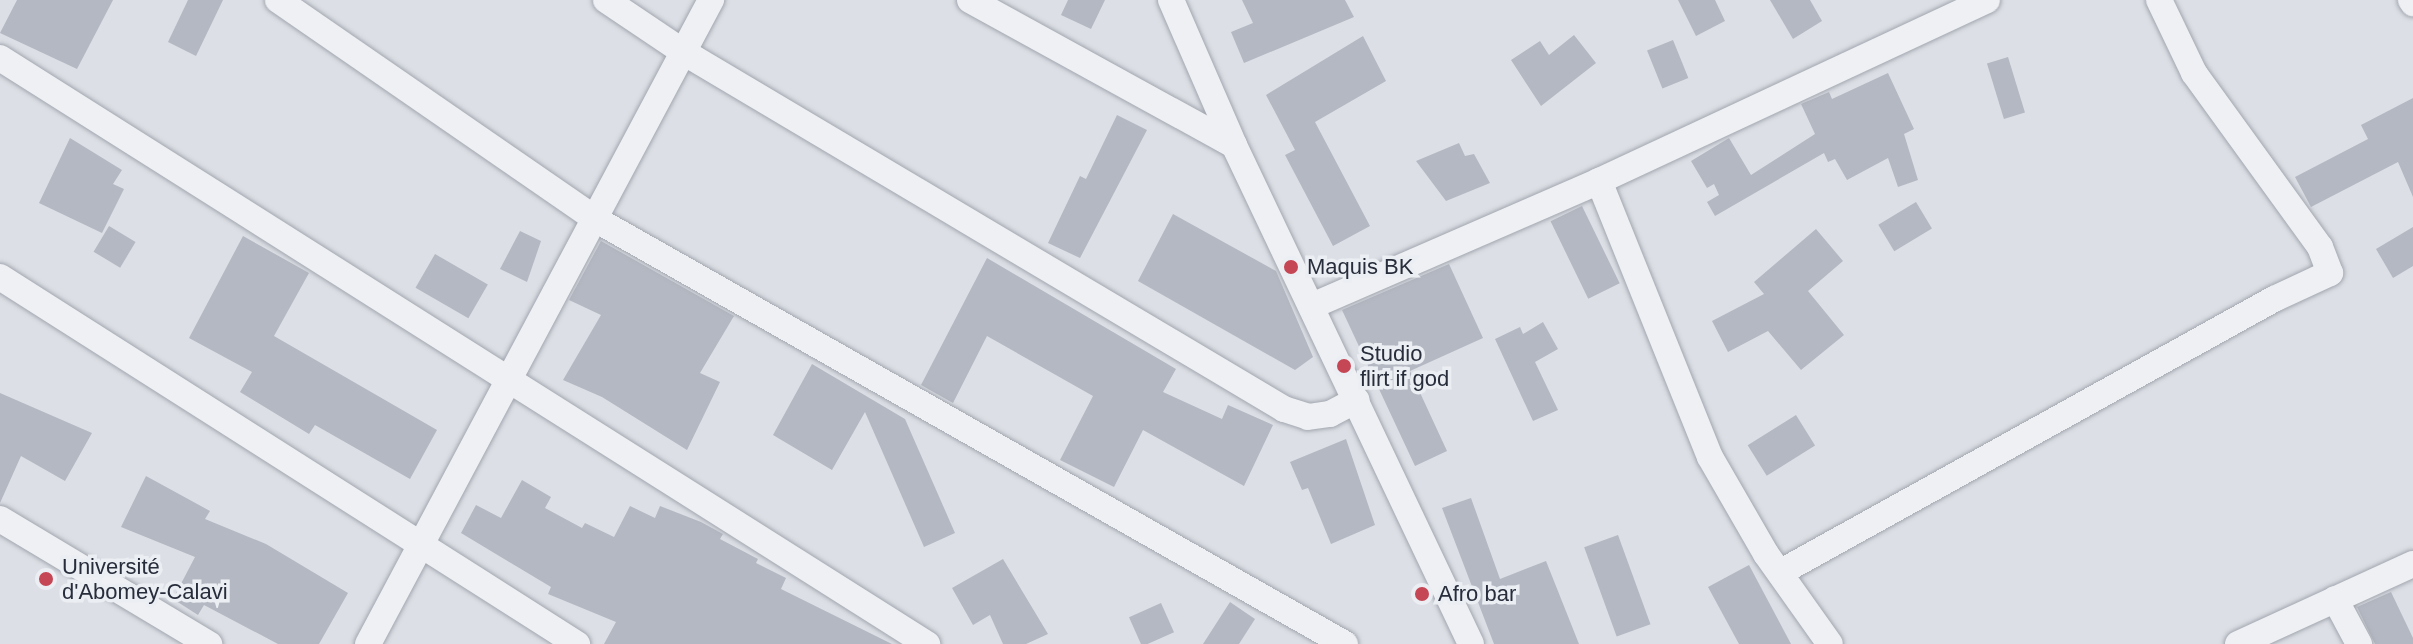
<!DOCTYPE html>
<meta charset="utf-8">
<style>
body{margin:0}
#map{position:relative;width:2413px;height:644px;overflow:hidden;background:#dcdfe5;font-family:Helvetica,sans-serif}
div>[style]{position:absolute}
.building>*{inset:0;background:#b4b8c2;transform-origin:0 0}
.roads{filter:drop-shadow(0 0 2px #a2a6af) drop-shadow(0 0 2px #a2a6af)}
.minor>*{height:26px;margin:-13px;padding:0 13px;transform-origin:13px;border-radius:13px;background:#eef0f4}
.dots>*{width:22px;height:22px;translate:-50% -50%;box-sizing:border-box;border:4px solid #ebeef3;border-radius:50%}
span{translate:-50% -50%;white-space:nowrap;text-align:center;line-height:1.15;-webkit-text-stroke:7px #ebeef3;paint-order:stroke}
.poi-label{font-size:22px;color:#272d3b}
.left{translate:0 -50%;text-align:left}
</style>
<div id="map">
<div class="building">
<i style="clip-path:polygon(17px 0,113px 0,77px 69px,0 33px)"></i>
<i style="clip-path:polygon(188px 0,223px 0,196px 56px,168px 42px)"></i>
<i style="clip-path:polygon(1068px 0,1105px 0,1091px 29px,1061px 15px)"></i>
<i style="clip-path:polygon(1242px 0,1345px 0,1354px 17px,1244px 63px,1231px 32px,1253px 23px)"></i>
<i style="clip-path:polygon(1678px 0,1715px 0,1725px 21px,1696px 36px)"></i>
<i style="clip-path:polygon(1770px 0,1810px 0,1822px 21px,1793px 39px)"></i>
<i style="clip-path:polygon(1574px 35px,1596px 63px,1541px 106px,1511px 60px,1540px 41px,1549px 55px)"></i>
<i style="clip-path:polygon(1363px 36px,1386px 81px,1315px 122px,1370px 226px,1333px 246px,1285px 155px,1295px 150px,1266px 95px)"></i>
<i style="left:1673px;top:40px;width:41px;height:28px;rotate:68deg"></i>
<i style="left:2008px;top:57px;width:58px;height:22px;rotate:73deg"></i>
<i style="clip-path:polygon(1888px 73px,1914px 129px,1904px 134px,1918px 180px,1898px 187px,1888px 158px,1847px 180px,1835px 159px,1828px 162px,1824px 153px,1715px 216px,1707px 202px,1719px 195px,1714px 184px,1707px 188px,1691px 161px,1729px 138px,1751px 175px,1815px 134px,1801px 104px,1829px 92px,1832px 99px)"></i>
<i style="clip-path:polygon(2413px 98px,2413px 197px,2398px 162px,2311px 207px,2295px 177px,2368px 139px,2361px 125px)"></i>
<i style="clip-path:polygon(1117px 115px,1147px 130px,1080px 258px,1048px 243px,1080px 176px,1086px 179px)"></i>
<i style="clip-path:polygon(70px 138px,122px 170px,113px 184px,124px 189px,102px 233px,39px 203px)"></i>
<i style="clip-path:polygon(1459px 143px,1465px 156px,1474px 154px,1490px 183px,1446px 201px,1416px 161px)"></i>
<i style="left:1916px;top:202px;width:31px;height:44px;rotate:59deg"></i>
<i style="left:1582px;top:206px;width:86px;height:35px;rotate:64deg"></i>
<i style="clip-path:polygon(1173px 214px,1276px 271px,1313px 357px,1295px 370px,1138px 281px)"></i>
<i style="left:109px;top:226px;width:31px;height:30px;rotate:31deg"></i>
<i style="clip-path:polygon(2413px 227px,2413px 266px,2393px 278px,2376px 249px)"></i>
<i style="clip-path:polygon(1816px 229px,1843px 261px,1808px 291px,1844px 335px,1801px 370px,1768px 331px,1728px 352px,1712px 321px,1764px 294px,1754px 282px)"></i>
<i style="clip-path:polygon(520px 231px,541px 241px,527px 282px,500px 269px)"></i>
<i style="clip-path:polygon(243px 236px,309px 273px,274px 336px,437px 430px,410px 479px,315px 425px,309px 434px,240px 392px,252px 372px,189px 338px)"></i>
<i style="clip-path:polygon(601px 241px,734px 316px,700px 373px,720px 382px,687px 450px,602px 397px,563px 380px,601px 315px,569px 300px)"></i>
<i style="left:435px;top:254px;width:61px;height:39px;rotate:30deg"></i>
<i style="clip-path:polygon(987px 258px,1176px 369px,1163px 392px,1222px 419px,1228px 405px,1273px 425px,1244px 486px,1143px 430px,1114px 487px,1060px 460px,1093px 396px,987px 336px,953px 403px,921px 385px)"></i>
<i style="clip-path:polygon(1449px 264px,1483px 338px,1410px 371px,1447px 451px,1415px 466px,1342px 310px)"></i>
<i style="clip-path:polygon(1543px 322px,1558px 349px,1535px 362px,1558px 410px,1533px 421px,1495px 339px,1520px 327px,1523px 334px)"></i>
<i style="clip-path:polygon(812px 364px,905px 419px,955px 533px,924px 547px,865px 412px,832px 470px,773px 435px)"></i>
<i style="clip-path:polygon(0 393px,92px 433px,65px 481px,21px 456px,0 503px)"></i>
<i style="left:1796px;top:415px;width:36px;height:57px;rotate:58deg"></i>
<i style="clip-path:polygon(1346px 439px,1375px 525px,1331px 544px,1308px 488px,1302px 490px,1290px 462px)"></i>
<i style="clip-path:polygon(146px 476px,210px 511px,205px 519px,266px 544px,348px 593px,319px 644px,278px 644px,204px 605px,198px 615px,173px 599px,195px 557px,121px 527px)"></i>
<i style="clip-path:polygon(522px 480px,551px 497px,545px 508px,582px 528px,585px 523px,614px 537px,630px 506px,655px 518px,660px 506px,701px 522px,723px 534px,720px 539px,758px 559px,756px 563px,786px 578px,781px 589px,892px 644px,604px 644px,616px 622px,548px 594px,551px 587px,461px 533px,476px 505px,501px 518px)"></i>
<i style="clip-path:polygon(1471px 498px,1500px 579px,1546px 561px,1579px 644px,1494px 644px,1442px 508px)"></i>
<i style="left:1618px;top:535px;width:95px;height:36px;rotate:70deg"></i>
<i style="clip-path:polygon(1003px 559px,1048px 634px,1026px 644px,1003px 644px,990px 615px,973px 625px,952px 588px)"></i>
<i style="clip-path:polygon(1749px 565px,1791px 644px,1739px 644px,1708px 587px)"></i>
<i style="clip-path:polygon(2391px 592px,2413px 638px,2413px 644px,2375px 644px,2357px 607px)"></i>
<i style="clip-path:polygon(1230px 602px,1255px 619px,1239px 644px,1203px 644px)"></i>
<i style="left:1161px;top:603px;width:32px;height:35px;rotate:66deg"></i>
</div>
<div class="roads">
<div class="minor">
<i style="left:278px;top:0;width:385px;rotate:34.6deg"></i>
<i style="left:595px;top:219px;width:862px;rotate:29.54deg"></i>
<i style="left:606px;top:0;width:95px;rotate:33.9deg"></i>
<i style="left:685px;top:53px;width:697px;rotate:30.72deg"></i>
<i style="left:1284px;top:409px;width:25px;rotate:18deg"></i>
<i style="left:1308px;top:417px;width:22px;rotate:-8deg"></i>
<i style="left:1330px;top:414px;width:30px;rotate:-28deg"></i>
<i style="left:970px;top:0;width:301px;rotate:28.8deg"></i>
<i style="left:1171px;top:0;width:158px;rotate:66.5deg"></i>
<i style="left:1234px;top:145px;width:552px;rotate:64.59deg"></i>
<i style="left:2411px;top:0;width:4px;rotate:56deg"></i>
<i style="left:0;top:58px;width:1097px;rotate:32.3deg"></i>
<i style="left:1599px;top:181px;width:297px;rotate:68.1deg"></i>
<i style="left:1710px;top:457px;width:112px;rotate:60deg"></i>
<i style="left:1766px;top:554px;width:110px;rotate:54.6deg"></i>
<i style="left:0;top:277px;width:684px;rotate:32.46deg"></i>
<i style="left:1312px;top:306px;width:313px;rotate:-23.5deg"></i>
<i style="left:1599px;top:181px;width:428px;rotate:-25deg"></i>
<i style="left:0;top:519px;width:244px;rotate:30.9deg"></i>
<i style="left:1781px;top:572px;width:564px;rotate:-28.98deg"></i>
<i style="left:2274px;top:299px;width:62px;rotate:-24.9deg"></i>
<i style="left:2330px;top:273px;width:28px;rotate:-111deg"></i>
<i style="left:2320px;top:247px;width:215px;rotate:-125.9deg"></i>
<i style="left:2194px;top:73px;width:81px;rotate:-115.6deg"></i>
<i style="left:2335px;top:599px;width:51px;rotate:61.9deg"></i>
<i style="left:368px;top:644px;width:730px;rotate:-61.96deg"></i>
<i style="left:2238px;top:644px;width:192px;rotate:-24.6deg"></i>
</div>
</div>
<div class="dots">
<i style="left:1291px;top:267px;background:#c54655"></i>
<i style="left:1344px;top:366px;background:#c54655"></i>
<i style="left:46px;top:579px;background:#c54655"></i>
<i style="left:1422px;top:594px;background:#c54655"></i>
</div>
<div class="poi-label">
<span class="left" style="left:1307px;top:267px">Maquis BK</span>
<span class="left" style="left:1360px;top:366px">Studio<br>flirt if god</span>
<span class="left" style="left:62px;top:579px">Université<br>d'Abomey-Calavi</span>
<span class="left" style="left:1438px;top:594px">Afro bar</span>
</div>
</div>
